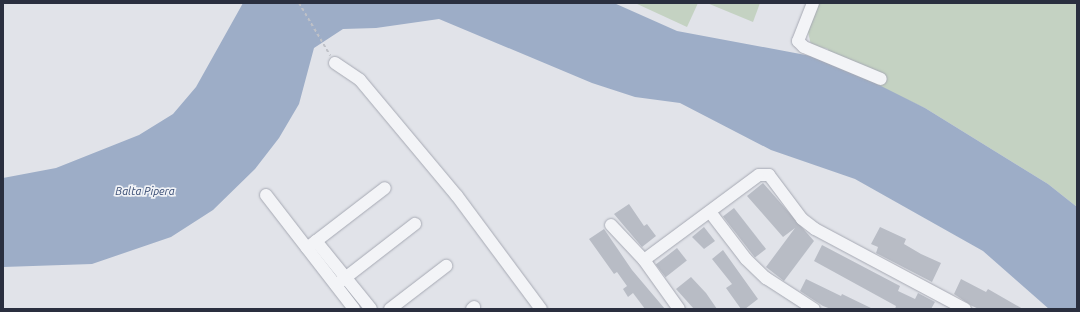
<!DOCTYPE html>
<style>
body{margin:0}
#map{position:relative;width:1080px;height:312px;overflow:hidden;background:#e1e3e9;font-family:Ubuntu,sans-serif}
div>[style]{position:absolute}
.green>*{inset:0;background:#c4d2c2}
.water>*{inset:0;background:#9dadc7}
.building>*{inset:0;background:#b8bcc5;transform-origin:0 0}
.path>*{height:2px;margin-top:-1px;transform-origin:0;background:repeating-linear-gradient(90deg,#bfc1c7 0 3px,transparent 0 6px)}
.roads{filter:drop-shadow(0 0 1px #a6a9b3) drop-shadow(0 0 1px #a6a9b3)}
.minor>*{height:12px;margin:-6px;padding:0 6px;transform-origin:6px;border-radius:6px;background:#f3f4f7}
span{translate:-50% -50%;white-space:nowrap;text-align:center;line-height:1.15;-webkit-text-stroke:3.5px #f0f2f6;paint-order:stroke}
.water-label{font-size:11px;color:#364a72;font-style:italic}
.frame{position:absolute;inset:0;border:4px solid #2a2f3f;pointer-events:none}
</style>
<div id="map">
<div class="green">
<i style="clip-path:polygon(635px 3px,698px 3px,687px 27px)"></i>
<i style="clip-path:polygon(707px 3px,760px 3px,753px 22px)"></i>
<i style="clip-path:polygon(818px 3px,1077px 3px,1077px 207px,1048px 184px,925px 108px,826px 62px,828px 49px,811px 45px,808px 32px)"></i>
</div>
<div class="water">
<i style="clip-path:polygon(243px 3px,614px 3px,677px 31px,811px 56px,855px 73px,925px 108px,1048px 184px,1077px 207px,1077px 309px,1049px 309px,983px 251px,855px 179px,771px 150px,680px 103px,635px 97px,592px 83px,439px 19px,376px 28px,343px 29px,314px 48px,299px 104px,279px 138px,255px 169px,213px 210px,171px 237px,92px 264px,3px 267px,3px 178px,56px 168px,139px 135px,173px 114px,196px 87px)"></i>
</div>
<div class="building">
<i style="clip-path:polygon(763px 183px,814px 241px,784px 281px,766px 267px,795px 228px,783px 237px,747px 196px)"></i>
<i style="clip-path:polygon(629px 204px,644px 226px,647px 224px,656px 236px,642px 247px,614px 214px)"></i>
<i style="left:734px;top:208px;width:52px;height:14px;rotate:52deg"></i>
<i style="clip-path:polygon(704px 227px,715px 241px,704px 249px,692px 237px)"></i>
<i style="clip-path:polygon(880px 227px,906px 239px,904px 244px,921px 254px,941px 263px,932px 282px,876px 253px,878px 247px,871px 244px)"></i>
<i style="clip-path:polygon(604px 229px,632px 270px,665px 309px,645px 309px,633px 293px,628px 297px,623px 289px,627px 286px,617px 272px,614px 274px,589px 239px)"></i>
<i style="clip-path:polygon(822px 245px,900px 286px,898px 291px,915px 299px,918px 293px,935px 302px,931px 309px,895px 309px,896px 306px,814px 261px)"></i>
<i style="left:677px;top:248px;width:16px;height:27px;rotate:52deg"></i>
<i style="clip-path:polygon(723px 250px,758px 299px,745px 309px,741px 309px,726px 288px,732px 284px,712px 259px)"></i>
<i style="clip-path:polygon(691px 277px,706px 293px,717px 309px,694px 309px,676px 289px)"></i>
<i style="clip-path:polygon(806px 279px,841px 296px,842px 294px,873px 309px,831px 309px,823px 306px,800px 291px)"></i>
<i style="clip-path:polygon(961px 279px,986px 292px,988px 289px,1023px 309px,979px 309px,972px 306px,954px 294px)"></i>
</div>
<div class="path">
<i style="left:299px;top:3px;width:61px;rotate:59.2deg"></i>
</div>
<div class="roads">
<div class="minor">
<i style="left:813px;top:3px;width:41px;rotate:111.5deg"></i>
<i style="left:798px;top:41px;width:8px;rotate:45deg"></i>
<i style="left:804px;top:47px;width:83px;rotate:22.6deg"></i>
<i style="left:335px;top:63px;width:30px;rotate:34deg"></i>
<i style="left:360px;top:80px;width:151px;rotate:50.1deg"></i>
<i style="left:457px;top:196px;width:141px;rotate:53.4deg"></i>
<i style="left:266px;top:195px;width:144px;rotate:52.3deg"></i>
<i style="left:710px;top:212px;width:59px;rotate:52.5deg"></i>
<i style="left:746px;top:259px;width:28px;rotate:44deg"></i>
<i style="left:766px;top:278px;width:57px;rotate:32.9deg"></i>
<i style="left:611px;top:225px;width:48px;rotate:46.7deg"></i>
<i style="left:644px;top:260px;width:60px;rotate:54.5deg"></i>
<i style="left:316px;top:241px;width:87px;rotate:51deg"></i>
<i style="left:307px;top:248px;width:98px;rotate:-37.6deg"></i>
<i style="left:644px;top:260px;width:143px;rotate:-36.5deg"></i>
<i style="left:759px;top:175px;width:10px"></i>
<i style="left:769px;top:175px;width:55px;rotate:53.1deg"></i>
<i style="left:802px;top:219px;width:16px;rotate:38deg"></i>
<i style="left:815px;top:229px;width:170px;rotate:28.1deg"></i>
<i style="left:336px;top:285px;width:100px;rotate:-37.7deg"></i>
<i style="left:390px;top:309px;width:71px;rotate:-37.5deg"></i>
<i style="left:472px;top:309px;width:3px;rotate:-45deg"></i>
</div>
</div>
<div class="water-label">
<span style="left:145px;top:191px">Balta Pipera</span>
</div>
<div class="frame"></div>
</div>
